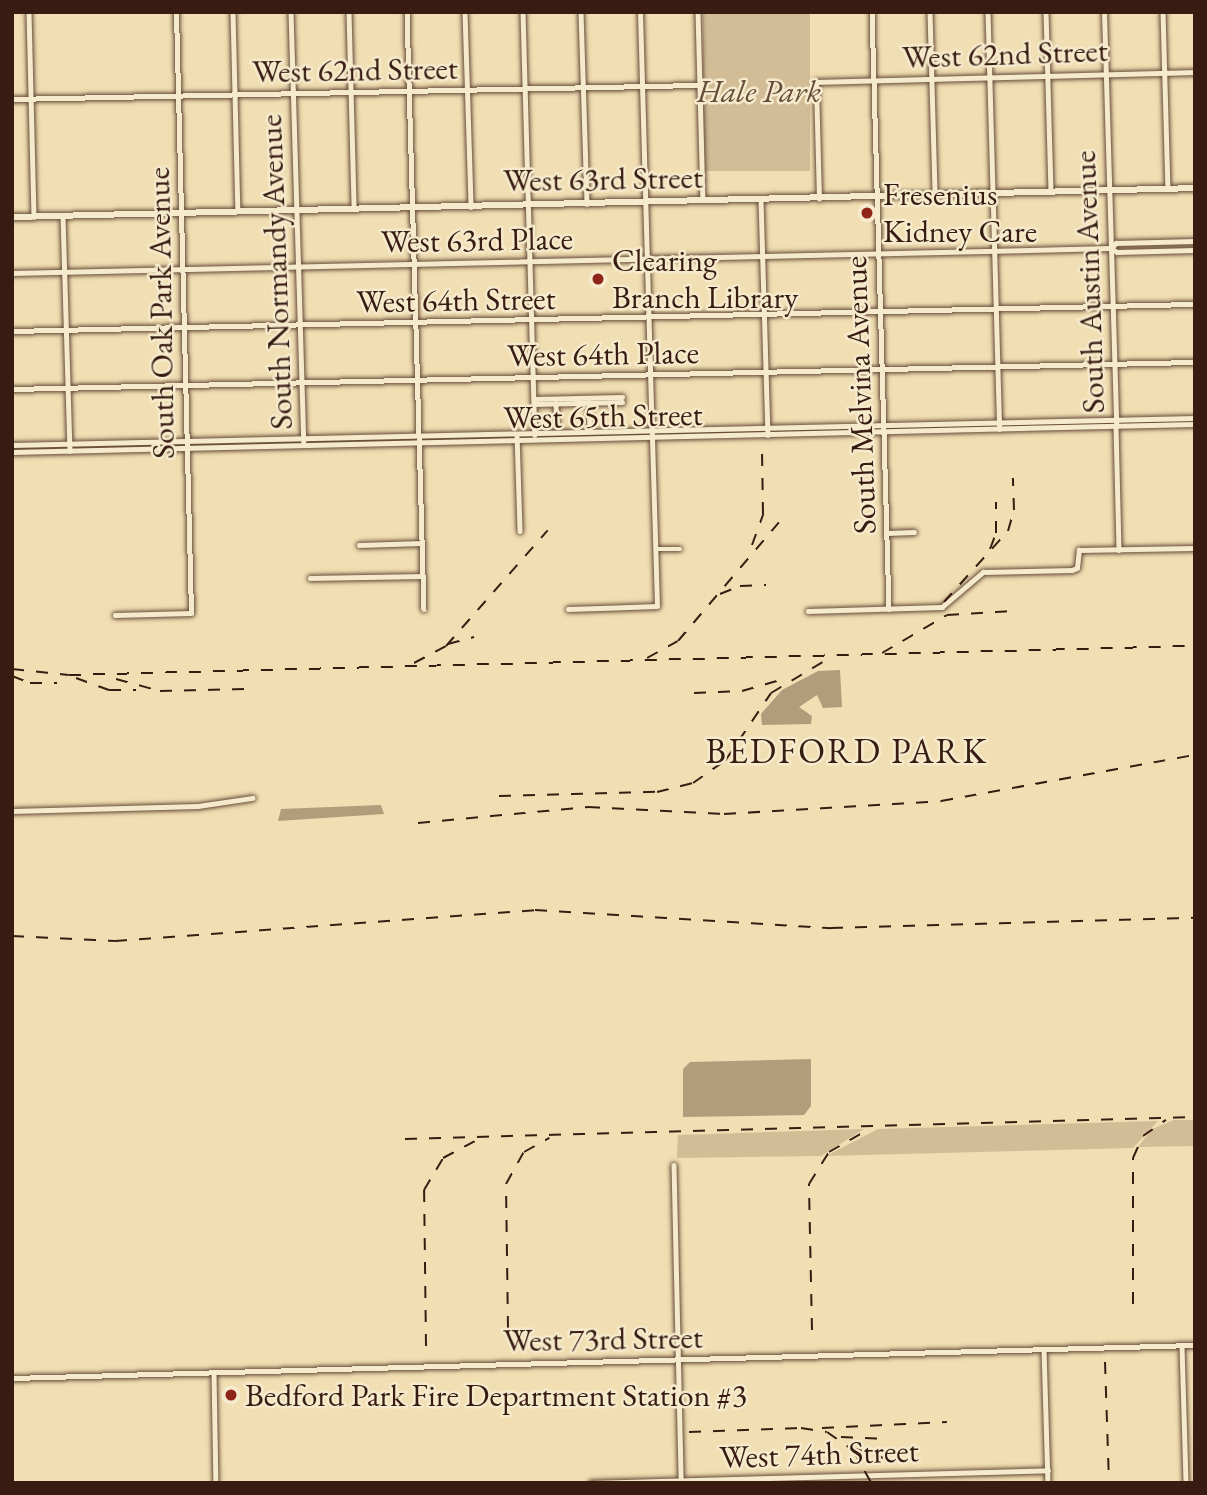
<!DOCTYPE html>
<style>
body{margin:0}
#map{position:relative;width:1207px;height:1495px;overflow:hidden;background:#f1deb2;font-family:"EB Garamond",serif}
div>[style]{position:absolute}
.green>*{inset:0;background:#d2bd97;transform-origin:0 0}
.water>*{inset:0;background:#b29c7c}
.roads{filter:drop-shadow(0 0 2px #664c3a) drop-shadow(0 0 2px #664c3a)}
.minor>*{height:4.5px;margin:-2.25px;padding:0 2.25px;transform-origin:2.25px;border-radius:2.25px;background:#f6eacd}
.tertiary>*{height:5px;margin:-2.5px;padding:0 2.5px;transform-origin:2.5px;border-radius:2.5px;background:#f6eacd}
.secondary>*{height:6px;margin:-3px;padding:0 3px;transform-origin:3px;border-radius:3px;background:#f6eacd}
.rail>*{height:2px;margin-top:-1px;transform-origin:0;background:repeating-linear-gradient(90deg,#381c12 0 12px,transparent 0 24px)}
.dots>*{width:19px;height:19px;translate:-50% -50%;box-sizing:border-box;border:4px solid #f6eacd;border-radius:50%}
span{translate:-50% -50%;white-space:nowrap;text-align:center;line-height:1.15;-webkit-text-stroke:5px #f6eacd;paint-order:stroke}
.street-label{font-size:32px;color:#381c12}
.park-label{font-size:32px;color:#664c3a;font-style:italic}
.poi-label{font-size:32px;color:#381c12}
.left{translate:0 -50%;text-align:left}
.quarter-label{font-size:35px;color:#381c12;letter-spacing:2px}
.frame{position:absolute;inset:0;border:14px solid #381c12;pointer-events:none}
</style>
<div id="map">
<div class="green">
<i style="left:703px;top:12px;width:107px;height:159px"></i>
<i style="clip-path:polygon(1174px 1120px,1195px 1120px,1195px 1146px,1138px 1147px,1152px 1129px)"></i>
<i style="clip-path:polygon(1158px 1121px,1133px 1148px,826px 1156px,878px 1129px)"></i>
<i style="clip-path:polygon(864px 1129px,821px 1156px,677px 1158px,678px 1135px)"></i>
</div>
<div class="water">
<i style="clip-path:polygon(840px 670px,842px 707px,823px 708px,817px 695px,799px 707px,812px 716px,811px 724px,762px 725px,761px 714px,782px 690px,818px 671px)"></i>
<i style="clip-path:polygon(381px 805px,384px 814px,278px 821px,281px 809px)"></i>
<i style="clip-path:polygon(811px 1059px,811px 1106px,804px 1115px,683px 1117px,683px 1069px,690px 1062px)"></i>
</div>
<div class="roads">
<div class="minor">
<i style="left:29px;top:12px;width:205px;rotate:88.6deg"></i>
<i style="left:233px;top:12px;width:199px;rotate:88.6deg"></i>
<i style="left:291px;top:12px;width:430px;rotate:88.3deg"></i>
<i style="left:349px;top:12px;width:197px;rotate:88.5deg"></i>
<i style="left:407px;top:12px;width:597px;rotate:88.37deg"></i>
<i style="left:465px;top:12px;width:195px;rotate:88.2deg"></i>
<i style="left:523px;top:12px;width:423px;rotate:88.4deg"></i>
<i style="left:581px;top:12px;width:192px;rotate:88.2deg"></i>
<i style="left:698px;top:12px;width:188px;rotate:88.5deg"></i>
<i style="left:872px;top:12px;width:597px;rotate:88.37deg"></i>
<i style="left:930px;top:12px;width:182px;rotate:88.4deg"></i>
<i style="left:988px;top:12px;width:417px;rotate:88.4deg"></i>
<i style="left:1046px;top:12px;width:179px;rotate:88.4deg"></i>
<i style="left:1163px;top:12px;width:177px;rotate:88.4deg"></i>
<i style="left:12px;top:99px;width:687px;rotate:-1.17deg"></i>
<i style="left:819px;top:199px;width:117px;rotate:-91.5deg"></i>
<i style="left:816px;top:82px;width:379px;rotate:-1.5deg"></i>
<i style="left:761px;top:200px;width:235px;rotate:88.3deg"></i>
<i style="left:63px;top:216px;width:235px;rotate:88.3deg"></i>
<i style="left:1111px;top:248px;width:7px;rotate:-45deg"></i>
<i style="left:1116px;top:243px;width:79px;rotate:-1.5deg"></i>
<i style="left:12px;top:273px;width:1099px;rotate:-1.3deg"></i>
<i style="left:1111px;top:248px;width:7px;rotate:34deg"></i>
<i style="left:1117px;top:252px;width:78px;rotate:-1.5deg"></i>
<i style="left:12px;top:331px;width:1183px;rotate:-1.31deg"></i>
<i style="left:12px;top:389px;width:1183px;rotate:-1.31deg"></i>
<i style="left:534px;top:399px;width:88px;rotate:-1.3deg"></i>
<i style="left:589px;top:402px;width:24px;rotate:88deg"></i>
<i style="left:556px;top:403px;width:23px;rotate:88deg"></i>
<i style="left:534px;top:404px;width:88px;rotate:-1.3deg"></i>
<i style="left:1116px;top:426px;width:124px;rotate:88.6deg"></i>
<i style="left:517px;top:434px;width:97px;rotate:88.2deg"></i>
<i style="left:887px;top:533px;width:27px;rotate:-2deg"></i>
<i style="left:359px;top:545px;width:63px;rotate:-1.8deg"></i>
<i style="left:656px;top:549px;width:24px"></i>
<i style="left:310px;top:578px;width:113px;rotate:-1deg"></i>
<i style="left:568px;top:609px;width:89px;rotate:-1.9deg"></i>
<i style="left:657px;top:606px;width:172px;rotate:-91.7deg"></i>
<i style="left:808px;top:611px;width:134px;rotate:-1.7deg"></i>
<i style="left:942px;top:607px;width:54px;rotate:-40.5deg"></i>
<i style="left:983px;top:572px;width:89px;rotate:-1.3deg"></i>
<i style="left:1072px;top:570px;width:5px;rotate:-22deg"></i>
<i style="left:1077px;top:568px;width:18px;rotate:-84deg"></i>
<i style="left:1079px;top:550px;width:116px;rotate:-1deg"></i>
<i style="left:115px;top:615px;width:76px;rotate:-1.5deg"></i>
<i style="left:191px;top:613px;width:601px;rotate:-91.43deg"></i>
<i style="left:12px;top:811px;width:186px;rotate:-1.5deg"></i>
<i style="left:198px;top:806px;width:55px;rotate:-8.4deg"></i>
<i style="left:674px;top:1165px;width:317px;rotate:88.7deg"></i>
<i style="left:1182px;top:1346px;width:137px;rotate:88.3deg"></i>
<i style="left:1044px;top:1349px;width:134px;rotate:88.3deg"></i>
<i style="left:214px;top:1373px;width:110px;rotate:89deg"></i>
<i style="left:591px;top:1483px;width:457px;rotate:-1.6deg"></i>
</div>
<div class="tertiary">
<i style="left:640px;top:12px;width:419px;rotate:88.4deg"></i>
<i style="left:1104px;top:12px;width:411px;rotate:88.3deg"></i>
<i style="left:12px;top:445px;width:1183px;rotate:-1.31deg"></i>
<i style="left:12px;top:452px;width:1183px;rotate:-1.36deg"></i>
<i style="left:12px;top:1378px;width:1183px;rotate:-1.6deg"></i>
</div>
<div class="secondary">
<i style="left:12px;top:217px;width:1183px;rotate:-1.4deg"></i>
</div>
</div>
<div class="rail">
<i style="left:752px;top:545px;width:33px;rotate:-70deg"></i>
<i style="left:763px;top:514px;width:61px;rotate:-90.9deg"></i>
<i style="left:990px;top:549px;width:17px;rotate:-69deg"></i>
<i style="left:996px;top:533px;width:31px;rotate:-90deg"></i>
<i style="left:720px;top:594px;width:22px;rotate:-22deg"></i>
<i style="left:740px;top:586px;width:26px;rotate:-2deg"></i>
<i style="left:944px;top:602px;width:96px;rotate:-48deg"></i>
<i style="left:1008px;top:531px;width:22px;rotate:-74deg"></i>
<i style="left:1014px;top:510px;width:32px;rotate:-92deg"></i>
<i style="left:448px;top:644px;width:27px;rotate:-15deg"></i>
<i style="left:882px;top:653px;width:75px;rotate:-30.3deg"></i>
<i style="left:947px;top:615px;width:66px;rotate:-3.5deg"></i>
<i style="left:647px;top:658px;width:35px;rotate:-29deg"></i>
<i style="left:678px;top:641px;width:157px;rotate:-49.6deg"></i>
<i style="left:414px;top:663px;width:36px;rotate:-28deg"></i>
<i style="left:446px;top:646px;width:154px;rotate:-48.7deg"></i>
<i style="left:12px;top:669px;width:57px;rotate:6deg"></i>
<i style="left:69px;top:675px;width:1126px;rotate:-1.48deg"></i>
<i style="left:12px;top:676px;width:19px;rotate:21deg"></i>
<i style="left:30px;top:683px;width:27px"></i>
<i style="left:76px;top:678px;width:35px;rotate:20deg"></i>
<i style="left:109px;top:690px;width:27px"></i>
<i style="left:116px;top:679px;width:46px;rotate:15.3deg"></i>
<i style="left:160px;top:691px;width:85px;rotate:-1.3deg"></i>
<i style="left:694px;top:693px;width:48px;rotate:-2.4deg"></i>
<i style="left:742px;top:691px;width:37px;rotate:-16deg"></i>
<i style="left:499px;top:796px;width:158px;rotate:-1.5deg"></i>
<i style="left:657px;top:792px;width:37px;rotate:-14deg"></i>
<i style="left:693px;top:783px;width:39px;rotate:-35deg"></i>
<i style="left:725px;top:761px;width:82px;rotate:-55.9deg"></i>
<i style="left:771px;top:693px;width:64px;rotate:-31deg"></i>
<i style="left:418px;top:823px;width:171px;rotate:-5.4deg"></i>
<i style="left:588px;top:807px;width:136px;rotate:2.9deg"></i>
<i style="left:724px;top:814px;width:217px;rotate:-3.4deg"></i>
<i style="left:941px;top:801px;width:258px;rotate:-10.3deg"></i>
<i style="left:12px;top:936px;width:103px;rotate:2.8deg"></i>
<i style="left:115px;top:941px;width:421px;rotate:-4.2deg"></i>
<i style="left:535px;top:910px;width:297px;rotate:3.5deg"></i>
<i style="left:831px;top:928px;width:364px;rotate:-1.6deg"></i>
<i style="left:405px;top:1139px;width:790px;rotate:-1.6deg"></i>
<i style="left:1133px;top:1304px;width:146px;rotate:-90deg"></i>
<i style="left:1133px;top:1158px;width:24px;rotate:-66deg"></i>
<i style="left:1143px;top:1136px;width:28px;rotate:-35deg"></i>
<i style="left:508px;top:1328px;width:144px;rotate:-90.8deg"></i>
<i style="left:506px;top:1184px;width:37px;rotate:-61deg"></i>
<i style="left:524px;top:1152px;width:29px;rotate:-29deg"></i>
<i style="left:812px;top:1330px;width:146px;rotate:-91.2deg"></i>
<i style="left:809px;top:1184px;width:38px;rotate:-58deg"></i>
<i style="left:829px;top:1152px;width:46px;rotate:-29.9deg"></i>
<i style="left:426px;top:1346px;width:156px;rotate:-90.7deg"></i>
<i style="left:424px;top:1190px;width:37px;rotate:-59deg"></i>
<i style="left:443px;top:1158px;width:36px;rotate:-28deg"></i>
<i style="left:1105px;top:1362px;width:121px;rotate:88.1deg"></i>
<i style="left:822px;top:1428px;width:125px;rotate:-2.7deg"></i>
<i style="left:689px;top:1432px;width:112px;rotate:-2deg"></i>
<i style="left:801px;top:1428px;width:26px;rotate:9deg"></i>
<i style="left:827px;top:1432px;width:32px;rotate:35deg"></i>
<i style="left:853px;top:1450px;width:38px;rotate:61deg"></i>
<i style="left:841px;top:1437px;width:47px;rotate:2.4deg"></i>
<i style="left:853px;top:1448px;width:38px;rotate:18deg"></i>
</div>
<div class="dots">
<i style="left:867px;top:213px;background:#8f2418"></i>
<i style="left:598px;top:279px;background:#8f2418"></i>
<i style="left:231px;top:1395px;background:#8f2418"></i>
</div>
<div class="street-label">
<span style="left:1005px;top:54px;rotate:-2deg">West 62nd Street</span>
<span style="left:355px;top:70px;rotate:-1deg">West 62nd Street</span>
<span style="left:603px;top:179px;rotate:-1deg">West 63rd Street</span>
<span style="left:477px;top:240px;rotate:-1deg">West 63rd Place</span>
<span style="left:276px;top:272px;rotate:-92deg">South Normandy Avenue</span>
<span style="left:1089px;top:282px;rotate:-92deg">South Austin Avenue</span>
<span style="left:456px;top:300px;rotate:-1deg">West 64th Street</span>
<span style="left:161px;top:313px;rotate:-91deg">South Oak Park Avenue</span>
<span style="left:603px;top:354px;rotate:-1deg">West 64th Place</span>
<span style="left:860px;top:395px;rotate:-92deg">South Melvina Avenue</span>
<span style="left:603px;top:416px;rotate:-1deg">West 65th Street</span>
<span style="left:603px;top:1339px;rotate:-1deg">West 73rd Street</span>
<span style="left:819px;top:1454px;rotate:-2deg">West 74th Street</span>
</div>
<div class="park-label">
<span style="left:759px;top:91px">Hale Park</span>
</div>
<div class="poi-label">
<span class="left" style="left:883px;top:213px">Fresenius<br>Kidney Care</span>
<span class="left" style="left:612px;top:279px">Clearing<br>Branch Library</span>
<span class="left" style="left:245px;top:1395px">Bedford Park Fire Department Station #3</span>
</div>
<div class="quarter-label">
<span style="left:847px;top:751px">BEDFORD PARK</span>
</div>
<div class="frame"></div>
</div>
